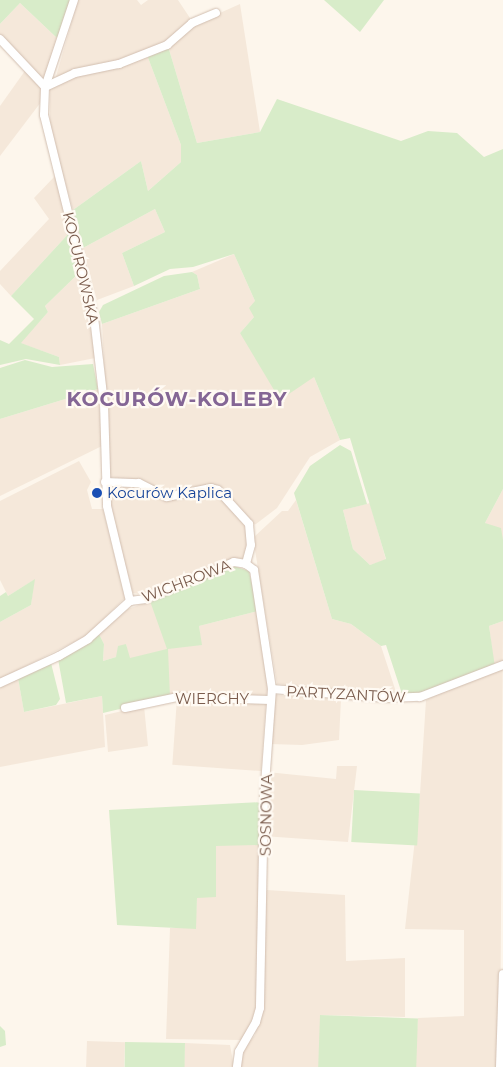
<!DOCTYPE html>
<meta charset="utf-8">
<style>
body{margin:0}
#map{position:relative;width:503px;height:1067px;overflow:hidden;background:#fdf6ec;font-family:Montserrat,sans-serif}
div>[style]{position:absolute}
.residential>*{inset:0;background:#f5e8da;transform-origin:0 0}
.green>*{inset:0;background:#d8ecc9;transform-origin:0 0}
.roads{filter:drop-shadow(0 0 1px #d1beb0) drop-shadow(0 0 1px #d1beb0)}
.street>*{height:8px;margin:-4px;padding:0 4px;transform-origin:4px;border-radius:4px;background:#fff}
.dots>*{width:14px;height:14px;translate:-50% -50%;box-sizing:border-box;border:2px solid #fffaf3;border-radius:50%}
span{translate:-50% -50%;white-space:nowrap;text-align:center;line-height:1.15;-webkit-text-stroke:4.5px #fffaf3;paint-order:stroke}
.street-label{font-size:15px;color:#7a5c4d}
.transit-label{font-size:15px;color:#164399}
.left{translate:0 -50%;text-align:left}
.district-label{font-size:20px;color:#846695;font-weight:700;letter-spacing:1px}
</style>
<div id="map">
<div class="residential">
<i style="clip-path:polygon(78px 0,137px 0,141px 5px,148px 0,178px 0,192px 21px,167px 41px,133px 57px,55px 80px)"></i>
<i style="clip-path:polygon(20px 3px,58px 39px,45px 77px,40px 76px,0 37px,0 24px)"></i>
<i style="clip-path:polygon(240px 4px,260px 132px,197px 143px,168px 46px,193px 25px)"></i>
<i style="clip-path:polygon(147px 55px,181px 145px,181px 162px,148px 191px,141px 161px,73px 210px,50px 129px,50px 87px,73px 75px)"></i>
<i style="clip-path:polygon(27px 68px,41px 87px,41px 102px,0 156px,0 106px)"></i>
<i style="clip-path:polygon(55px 176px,71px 231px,11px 296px,0 284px,0 271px,49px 219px,34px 198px)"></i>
<i style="clip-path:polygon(155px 209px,165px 232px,122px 253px,134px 286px,97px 300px,83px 248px)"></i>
<i style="clip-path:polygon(234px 254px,255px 301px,254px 317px,240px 333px,314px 377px,340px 440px,310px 457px,277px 508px,256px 524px,252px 525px,218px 488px,166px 496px,127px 479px,110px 477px,102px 324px,200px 289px,197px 275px,192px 272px)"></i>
<i style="clip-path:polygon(82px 270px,95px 358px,60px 365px,59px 357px,20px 343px,48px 312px,45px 306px)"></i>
<i style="clip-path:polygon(98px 389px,102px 446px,0 496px,0 419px)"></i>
<i style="clip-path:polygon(79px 461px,91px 482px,87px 490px,92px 509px,103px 509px,125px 598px,86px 636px,0 679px,0 622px,31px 605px,34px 580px,8px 596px,0 580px,0 501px)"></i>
<i style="clip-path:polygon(123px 483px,145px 487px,167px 501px,211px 490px,220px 493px,247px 524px,250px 533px,245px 558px,227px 560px,146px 595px,133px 593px,109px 506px,110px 485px)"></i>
<i style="clip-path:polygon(503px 489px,503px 540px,501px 540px,485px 523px)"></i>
<i style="clip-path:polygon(296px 500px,332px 619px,351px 624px,381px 646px,397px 695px,277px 684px,253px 538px,282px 511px,288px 511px)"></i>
<i style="clip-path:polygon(370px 503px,386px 560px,370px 565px,353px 549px,343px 510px)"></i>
<i style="clip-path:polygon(150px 601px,201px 645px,199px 626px,258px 611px,268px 686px,266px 696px,170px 697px,129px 658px,126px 644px,116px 657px,103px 661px,104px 644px,99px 634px,128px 609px)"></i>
<i style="clip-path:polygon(503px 621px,500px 1067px,414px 1067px,418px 1018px,464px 1016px,464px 930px,405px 929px,420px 794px,426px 700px,494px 667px,489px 626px)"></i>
<i style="clip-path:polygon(18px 678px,24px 712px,102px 696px,105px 747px,0 767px,0 686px)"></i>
<i style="clip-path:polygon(274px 695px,341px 699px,339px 740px,302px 745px,270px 744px)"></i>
<i style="left:177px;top:698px;width:89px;height:67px;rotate:4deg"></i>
<i style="clip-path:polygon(144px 706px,148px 746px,108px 752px,105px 715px)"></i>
<i style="clip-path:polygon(337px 766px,357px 766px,348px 842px,263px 836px,267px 772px,336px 779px)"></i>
<i style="clip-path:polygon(216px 845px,261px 845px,261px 896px,267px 890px,345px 895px,346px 961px,405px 958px,405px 1017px,320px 1015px,320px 1067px,238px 1067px,241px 1052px,255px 1035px,262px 1007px,258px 1006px,254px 1022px,241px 1040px,166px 1039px,170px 928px,195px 928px,197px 897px)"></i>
<i style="left:87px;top:1041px;width:38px;height:26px;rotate:2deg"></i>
<i style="clip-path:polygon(185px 1043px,230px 1045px,234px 1067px,184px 1067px)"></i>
</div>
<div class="green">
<i style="clip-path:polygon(0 0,71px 0,58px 39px,20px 3px,0 24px)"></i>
<i style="clip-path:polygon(324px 0,384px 0,360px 32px)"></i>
<i style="clip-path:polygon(168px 46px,197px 143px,260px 132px,277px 99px,401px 141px,428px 131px,457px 133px,484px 157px,503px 149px,503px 489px,485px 523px,501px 528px,503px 540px,503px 621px,489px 626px,495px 667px,418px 695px,402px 694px,386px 645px,381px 646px,351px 624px,332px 619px,294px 493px,310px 466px,340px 445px,351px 451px,367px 504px,343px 510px,353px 549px,370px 565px,386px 559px,350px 438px,340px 440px,314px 377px,280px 400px,240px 333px,254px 317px,249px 308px,255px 301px,234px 254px,193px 267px,170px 269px,134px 286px,122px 253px,165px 232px,155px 209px,83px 248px,73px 210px,141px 161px,148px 191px,181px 162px,181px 145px,147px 55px)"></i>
<i style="clip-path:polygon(71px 231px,82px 270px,45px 306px,48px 312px,21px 343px,59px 357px,60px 365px,26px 359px,0 365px,0 340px,9px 344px,34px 319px,11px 296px)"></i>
<i style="clip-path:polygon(192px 272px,197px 275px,200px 289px,102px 324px,99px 312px,103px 305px,164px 276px)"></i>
<i style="clip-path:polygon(25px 360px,52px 367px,93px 364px,98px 389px,0 419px,0 368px)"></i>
<i style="clip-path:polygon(231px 565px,249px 571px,258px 611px,199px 626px,202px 645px,168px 649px,170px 697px,103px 713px,102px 696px,66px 703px,58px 659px,99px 634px,104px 644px,103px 661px,116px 657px,118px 646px,126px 644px,130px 658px,167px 649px,150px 601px)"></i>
<i style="clip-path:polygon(35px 579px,31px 605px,0 622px,0 596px,6px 592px,8px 596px)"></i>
<i style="clip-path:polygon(51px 663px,60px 699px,56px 705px,24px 712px,18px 678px)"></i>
<i style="left:354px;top:790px;width:66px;height:52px;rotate:3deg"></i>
<i style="clip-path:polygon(262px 802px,261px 845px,216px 846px,216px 897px,197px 898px,196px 929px,117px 925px,109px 810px)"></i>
<i style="left:320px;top:1015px;width:98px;height:52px;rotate:2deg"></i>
<i style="clip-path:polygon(0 1026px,5px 1031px,6px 1045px,0 1047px)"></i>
<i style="left:125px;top:1042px;width:60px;height:25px;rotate:1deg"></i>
</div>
<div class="roads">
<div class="street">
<i style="left:74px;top:0;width:92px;rotate:108.4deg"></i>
<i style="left:45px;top:87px;width:28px;rotate:92deg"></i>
<i style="left:44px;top:115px;width:208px;rotate:76.1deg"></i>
<i style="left:94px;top:317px;width:87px;rotate:83.4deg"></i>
<i style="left:104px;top:403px;width:103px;rotate:88.3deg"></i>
<i style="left:107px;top:506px;width:98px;rotate:76.4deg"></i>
<i style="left:0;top:39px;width:66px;rotate:46.8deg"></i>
<i style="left:45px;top:87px;width:33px;rotate:-25deg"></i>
<i style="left:75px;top:73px;width:45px;rotate:-11.6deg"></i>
<i style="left:119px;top:64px;width:52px;rotate:-21.6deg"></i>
<i style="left:167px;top:45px;width:33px;rotate:-41deg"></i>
<i style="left:192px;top:23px;width:26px;rotate:-23deg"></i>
<i style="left:105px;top:482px;width:34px;rotate:2deg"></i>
<i style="left:139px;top:483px;width:31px;rotate:27deg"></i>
<i style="left:167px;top:497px;width:45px;rotate:-11.6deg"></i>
<i style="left:211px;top:488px;width:7px;rotate:16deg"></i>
<i style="left:218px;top:490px;width:46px;rotate:47.6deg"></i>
<i style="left:249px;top:524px;width:21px;rotate:85deg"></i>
<i style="left:251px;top:545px;width:20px;rotate:105deg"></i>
<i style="left:0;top:683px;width:65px;rotate:-24.6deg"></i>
<i style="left:59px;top:656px;width:34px;rotate:-30deg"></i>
<i style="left:88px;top:639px;width:57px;rotate:-42.1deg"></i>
<i style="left:130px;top:601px;width:16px;rotate:-7deg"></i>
<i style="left:146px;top:599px;width:95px;rotate:-22.8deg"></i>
<i style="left:234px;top:562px;width:12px;rotate:9deg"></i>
<i style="left:246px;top:564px;width:10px;rotate:37deg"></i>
<i style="left:254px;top:570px;width:120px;rotate:81.4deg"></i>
<i style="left:272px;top:689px;width:108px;rotate:94.2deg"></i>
<i style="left:264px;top:797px;width:211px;rotate:91.1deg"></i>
<i style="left:260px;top:1008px;width:15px;rotate:106deg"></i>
<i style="left:256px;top:1022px;width:34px;rotate:120deg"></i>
<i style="left:239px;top:1052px;width:15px;rotate:98deg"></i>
<i style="left:272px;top:689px;width:115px;rotate:4.5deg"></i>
<i style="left:387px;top:698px;width:33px;rotate:-2deg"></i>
<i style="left:420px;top:697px;width:89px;rotate:-21.1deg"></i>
<i style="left:125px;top:708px;width:53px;rotate:-11.9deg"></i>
<i style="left:177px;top:697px;width:93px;rotate:1.8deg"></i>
<i style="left:500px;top:1067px;width:93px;rotate:-88.2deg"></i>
</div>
</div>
<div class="dots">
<i style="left:97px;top:493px;background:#1a4fb4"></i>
</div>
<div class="street-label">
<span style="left:81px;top:268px;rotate:77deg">KOCUROWSKA</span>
<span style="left:186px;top:581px;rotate:-21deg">WICHROWA</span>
<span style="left:346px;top:694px;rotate:3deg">PARTYZANTÓW</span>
<span style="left:212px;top:699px">WIERCHY</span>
<span style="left:266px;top:815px;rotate:-89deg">SOSNOWA</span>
</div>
<div class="transit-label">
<span class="left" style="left:107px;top:493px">Kocurów Kaplica</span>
</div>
<div class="district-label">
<span style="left:177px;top:399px">KOCURÓW-KOLEBY</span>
</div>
</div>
